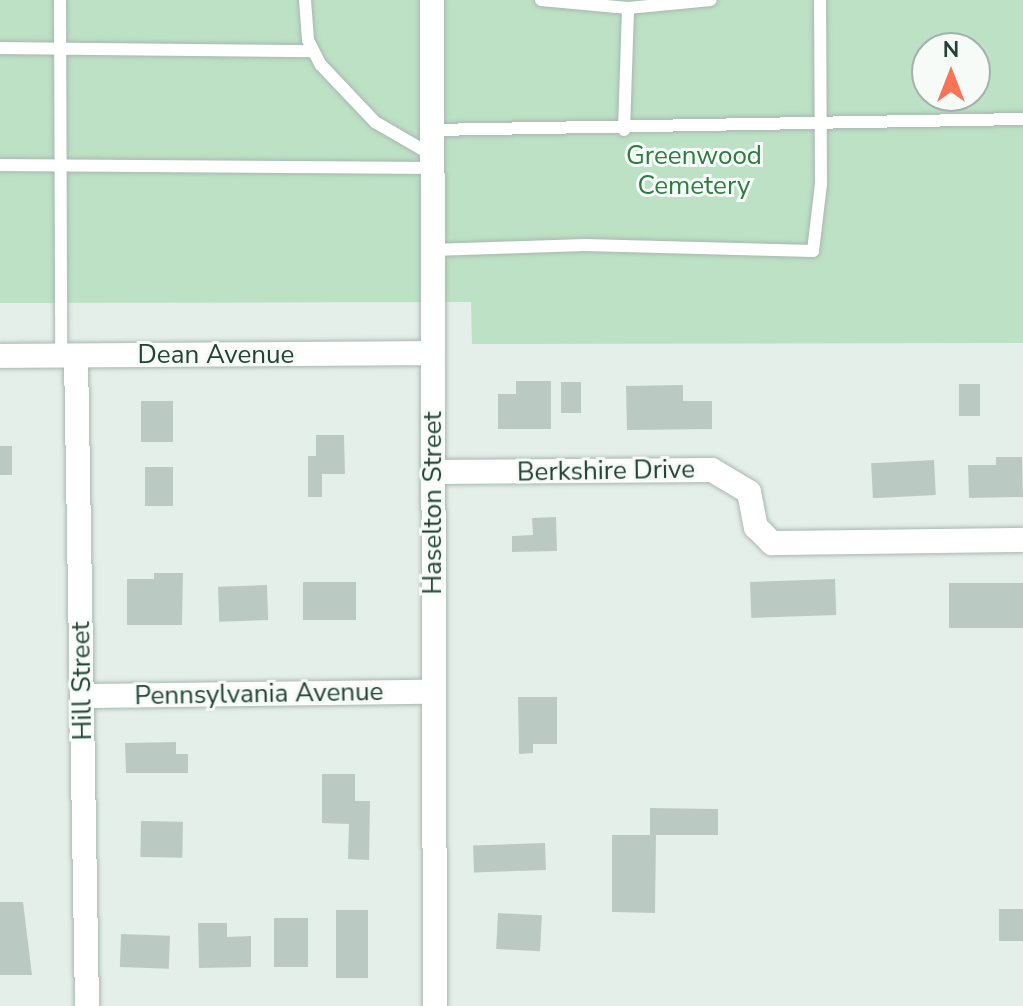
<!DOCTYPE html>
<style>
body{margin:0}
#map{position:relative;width:1023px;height:1006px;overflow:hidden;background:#e5efea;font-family:"Nunito Sans",sans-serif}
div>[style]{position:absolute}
.green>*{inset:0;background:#bde1c4}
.building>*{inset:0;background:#bacac2;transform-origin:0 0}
.roads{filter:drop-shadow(0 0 2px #a7b8b1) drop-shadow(0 0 2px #a7b8b1)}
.lane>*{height:12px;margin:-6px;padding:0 6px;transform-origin:6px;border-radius:6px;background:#fff}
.street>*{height:24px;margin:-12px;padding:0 12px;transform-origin:12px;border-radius:12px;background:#fff}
.secondary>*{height:24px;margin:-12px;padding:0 12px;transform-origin:12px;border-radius:12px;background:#fff}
span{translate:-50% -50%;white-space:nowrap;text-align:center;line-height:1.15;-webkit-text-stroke:6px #f6fbf8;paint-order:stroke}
.park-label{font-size:26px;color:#2a7c43}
.street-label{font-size:26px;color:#224237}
.north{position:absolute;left:911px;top:32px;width:80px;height:80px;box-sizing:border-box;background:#f6fbf8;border:2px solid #a1b1ab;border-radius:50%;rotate:0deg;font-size:22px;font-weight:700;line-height:32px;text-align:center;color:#224237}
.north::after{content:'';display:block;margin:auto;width:28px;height:36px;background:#f97358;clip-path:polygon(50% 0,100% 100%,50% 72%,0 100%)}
</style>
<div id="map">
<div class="green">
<i style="clip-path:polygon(evenodd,0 0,1023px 0,1023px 343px,472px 344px,471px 302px,0 303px,0 0,927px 48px,975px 48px,975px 96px,927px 96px,927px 48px)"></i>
</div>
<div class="building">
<i style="clip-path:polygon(516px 381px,551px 381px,551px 429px,498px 429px,498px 394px,516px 394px)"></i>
<i style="left:561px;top:382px;width:20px;height:31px"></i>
<i style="left:959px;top:384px;width:21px;height:32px"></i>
<i style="clip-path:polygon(683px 385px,683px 401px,712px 401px,712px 429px,627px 430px,626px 386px)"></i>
<i style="left:173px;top:401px;width:41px;height:32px;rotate:90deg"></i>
<i style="clip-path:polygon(316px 435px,344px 435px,345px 474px,322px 474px,322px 497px,308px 497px,308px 456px,316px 456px)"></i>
<i style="left:0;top:446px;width:12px;height:29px"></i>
<i style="clip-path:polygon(996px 457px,1022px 457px,1023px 497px,969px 498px,968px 465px,996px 465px)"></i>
<i style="left:934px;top:460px;width:35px;height:63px;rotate:87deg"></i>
<i style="left:145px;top:467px;width:28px;height:39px"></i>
<i style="clip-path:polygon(556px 517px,557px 551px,512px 552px,512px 536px,533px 535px,532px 518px)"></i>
<i style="clip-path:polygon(154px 573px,183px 573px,182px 625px,127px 625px,127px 579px,154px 579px)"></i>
<i style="left:835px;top:579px;width:36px;height:85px;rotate:88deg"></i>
<i style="left:356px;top:582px;width:38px;height:53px;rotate:90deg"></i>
<i style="left:949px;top:583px;width:74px;height:45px"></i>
<i style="left:267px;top:585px;width:35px;height:49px;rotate:88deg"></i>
<i style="clip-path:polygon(518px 697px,557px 697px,557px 744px,533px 744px,533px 753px,519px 754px)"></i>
<i style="clip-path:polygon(176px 742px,176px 754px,188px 754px,188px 773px,126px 773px,125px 743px)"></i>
<i style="clip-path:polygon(322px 774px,355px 774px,355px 801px,370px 801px,369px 860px,348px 859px,349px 824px,322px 823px)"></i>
<i style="clip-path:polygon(650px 808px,718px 809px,718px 835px,656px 835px,655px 913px,612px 912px,612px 835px,650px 835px)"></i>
<i style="left:141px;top:821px;width:42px;height:36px;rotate:1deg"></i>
<i style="left:545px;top:843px;width:27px;height:72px;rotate:88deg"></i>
<i style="clip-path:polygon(0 902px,23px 902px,32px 975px,0 975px)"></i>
<i style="left:999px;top:909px;width:24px;height:32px"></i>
<i style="left:336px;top:910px;width:32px;height:68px"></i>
<i style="left:498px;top:913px;width:44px;height:36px;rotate:3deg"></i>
<i style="left:274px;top:918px;width:34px;height:49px"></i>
<i style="clip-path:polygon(198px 923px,227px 923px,227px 937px,251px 936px,251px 967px,199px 968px)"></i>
<i style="left:121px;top:934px;width:49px;height:33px;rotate:2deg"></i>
</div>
<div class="roads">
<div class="lane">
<i style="left:60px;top:0;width:356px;rotate:89.8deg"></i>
<i style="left:305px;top:0;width:40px;rotate:85.7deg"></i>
<i style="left:308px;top:40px;width:28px;rotate:63deg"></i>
<i style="left:321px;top:65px;width:79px;rotate:46.5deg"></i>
<i style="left:375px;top:122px;width:66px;rotate:30.1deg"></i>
<i style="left:541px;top:0;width:87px;rotate:5.3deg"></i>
<i style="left:628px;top:8px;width:83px;rotate:-5.5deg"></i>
<i style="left:0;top:48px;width:311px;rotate:0.6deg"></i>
<i style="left:432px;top:130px;width:591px;rotate:-1.07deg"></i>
<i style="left:624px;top:130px;width:122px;rotate:-88.1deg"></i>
<i style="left:0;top:165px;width:432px;rotate:0.4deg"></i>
<i style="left:432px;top:250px;width:153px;rotate:-1.9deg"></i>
<i style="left:585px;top:245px;width:228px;rotate:1.5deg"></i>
<i style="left:813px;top:251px;width:67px;rotate:-83.2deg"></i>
<i style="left:821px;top:184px;width:184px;rotate:-90.3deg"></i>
</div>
<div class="street">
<i style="left:0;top:356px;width:433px;rotate:-0.4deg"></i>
<i style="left:76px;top:356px;width:650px;rotate:89.03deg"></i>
<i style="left:433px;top:472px;width:279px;rotate:-0.4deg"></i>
<i style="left:712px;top:470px;width:43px;rotate:30.7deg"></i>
<i style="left:749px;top:492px;width:36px;rotate:79deg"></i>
<i style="left:756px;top:527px;width:23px;rotate:45deg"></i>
<i style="left:772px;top:543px;width:251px;rotate:-0.7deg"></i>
<i style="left:83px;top:696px;width:351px;rotate:-0.7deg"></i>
</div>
<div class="secondary">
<i style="left:432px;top:0;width:1006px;rotate:89.83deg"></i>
</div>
</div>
<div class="park-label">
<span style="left:694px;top:171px">Greenwood<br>Cemetery</span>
</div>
<div class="street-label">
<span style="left:216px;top:355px">Dean Avenue</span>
<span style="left:606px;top:471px;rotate:-1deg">Berkshire Drive</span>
<span style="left:433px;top:503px;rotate:-90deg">Haselton Street</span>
<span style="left:82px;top:681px;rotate:-91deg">Hill Street</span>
<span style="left:259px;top:694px;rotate:-1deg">Pennsylvania Avenue</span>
</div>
<div class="north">N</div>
</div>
